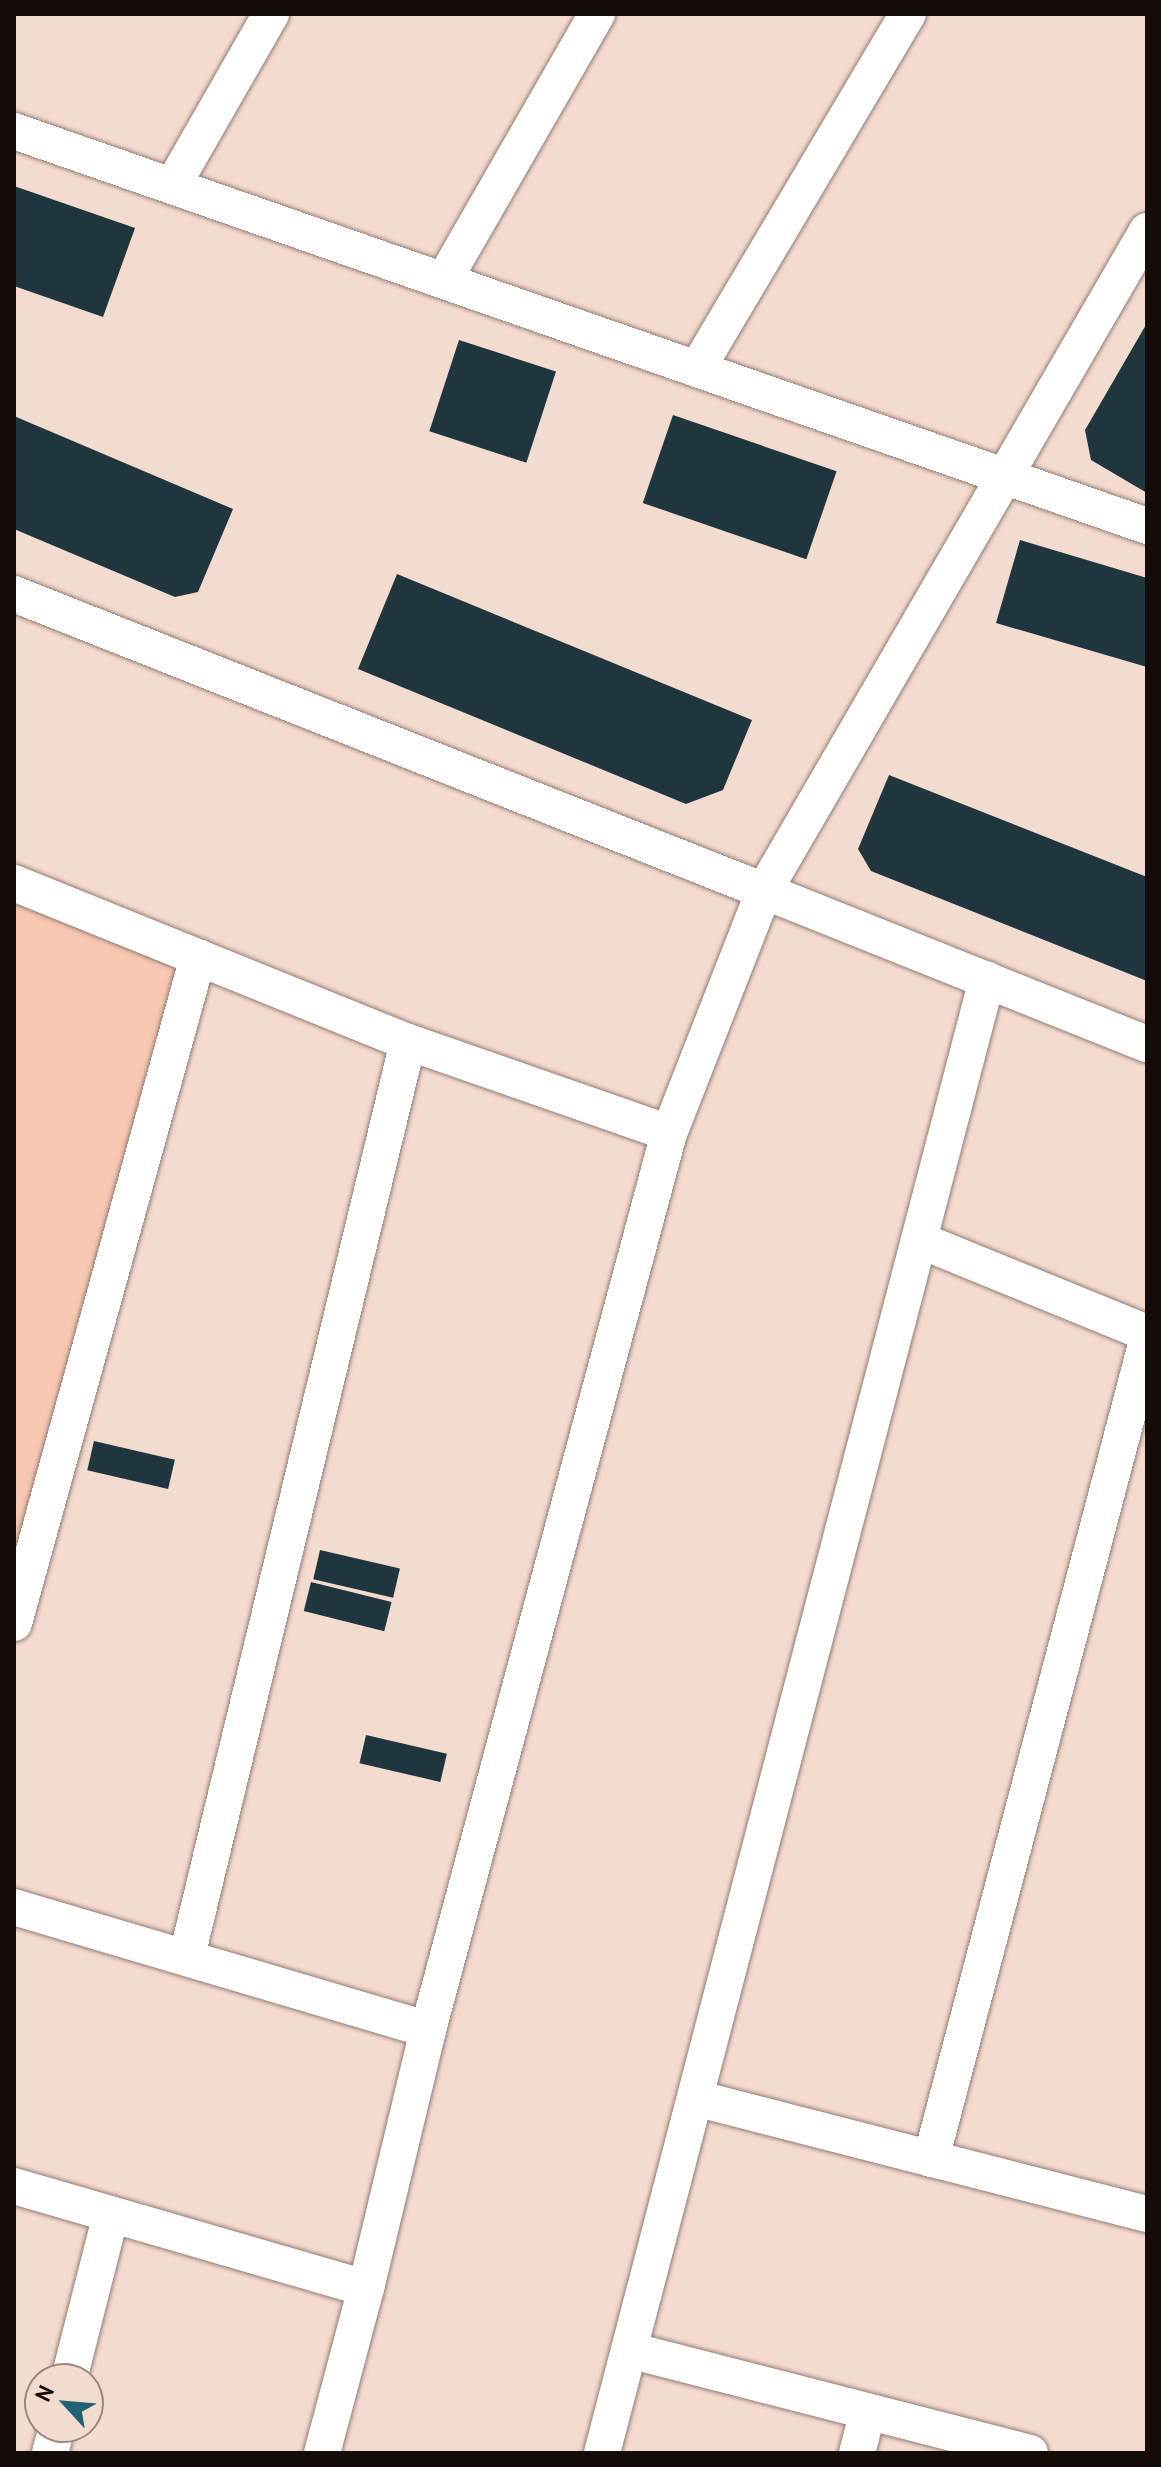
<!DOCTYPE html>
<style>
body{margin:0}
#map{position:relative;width:1161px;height:2467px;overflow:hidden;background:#f4dbd0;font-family:"PT Sans",sans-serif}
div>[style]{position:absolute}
.green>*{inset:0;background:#f8c8b3}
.building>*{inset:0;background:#20363f;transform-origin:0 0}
.roads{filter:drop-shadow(0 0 2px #937c73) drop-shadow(0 0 2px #937c73)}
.street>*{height:36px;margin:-18px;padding:0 18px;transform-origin:18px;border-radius:18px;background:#fff}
span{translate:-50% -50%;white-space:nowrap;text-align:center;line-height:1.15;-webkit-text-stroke:8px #f4dbd0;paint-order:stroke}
.frame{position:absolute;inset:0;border:16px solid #140c09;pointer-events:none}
.north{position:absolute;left:24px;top:2363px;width:80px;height:80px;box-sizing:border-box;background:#f4dbd0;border:2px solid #9a8880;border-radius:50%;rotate:296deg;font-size:22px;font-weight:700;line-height:32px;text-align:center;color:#140c09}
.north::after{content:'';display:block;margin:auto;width:28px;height:36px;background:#236177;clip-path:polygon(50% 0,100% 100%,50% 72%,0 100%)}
</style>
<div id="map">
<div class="green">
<i style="clip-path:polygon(14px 883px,198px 957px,14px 1588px)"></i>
</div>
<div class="building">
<i style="clip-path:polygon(14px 186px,135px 228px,103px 317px,14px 286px)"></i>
<i style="clip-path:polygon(1147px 323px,1147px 493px,1091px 460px,1085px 430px)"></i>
<i style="left:459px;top:340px;width:102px;height:96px;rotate:18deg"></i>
<i style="left:673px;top:415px;width:173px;height:93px;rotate:19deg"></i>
<i style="clip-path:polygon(14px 416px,233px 509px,198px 592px,175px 597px,14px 529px)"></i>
<i style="clip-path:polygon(1020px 540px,1147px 578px,1147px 667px,996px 623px)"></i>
<i style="clip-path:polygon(397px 574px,752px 720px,723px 790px,686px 804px,358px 669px)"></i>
<i style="clip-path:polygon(889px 775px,1147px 877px,1147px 981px,871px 871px,858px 849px)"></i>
<i style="left:94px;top:1441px;width:83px;height:30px;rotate:13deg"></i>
<i style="left:320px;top:1550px;width:82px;height:30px;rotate:13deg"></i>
<i style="left:311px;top:1582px;width:83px;height:30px;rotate:14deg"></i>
<i style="left:366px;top:1735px;width:83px;height:29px;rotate:13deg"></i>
</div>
<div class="roads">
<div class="street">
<i style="left:14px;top:131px;width:1200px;rotate:19.22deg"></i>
<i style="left:173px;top:185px;width:197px;rotate:-60.2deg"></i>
<i style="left:1147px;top:231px;width:763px;rotate:120.13deg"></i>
<i style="left:764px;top:891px;width:412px;rotate:21.8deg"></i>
<i style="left:444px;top:280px;width:307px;rotate:-60.1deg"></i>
<i style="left:697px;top:369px;width:413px;rotate:-59.3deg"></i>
<i style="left:14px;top:594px;width:807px;rotate:21.6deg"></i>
<i style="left:764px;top:891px;width:260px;rotate:111.4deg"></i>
<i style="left:669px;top:1133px;width:929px;rotate:105.04deg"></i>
<i style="left:428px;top:2030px;width:265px;rotate:103.5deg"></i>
<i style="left:366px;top:2288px;width:171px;rotate:104.9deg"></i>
<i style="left:14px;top:883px;width:425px;rotate:22deg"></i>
<i style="left:408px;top:1042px;width:276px;rotate:19.2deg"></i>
<i style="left:919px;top:1240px;width:246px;rotate:22.2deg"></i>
<i style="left:14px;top:1623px;width:691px;rotate:-74.56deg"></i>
<i style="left:14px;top:1907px;width:432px;rotate:16.5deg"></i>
<i style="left:187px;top:1956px;width:940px;rotate:-76.41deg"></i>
<i style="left:695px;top:2098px;width:467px;rotate:14.4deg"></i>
<i style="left:931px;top:2159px;width:846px;rotate:-75.21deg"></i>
<i style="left:14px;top:2186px;width:366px;rotate:16.2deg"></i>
<i style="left:629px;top:2350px;width:414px;rotate:14.4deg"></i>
<i style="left:69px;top:2379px;width:170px;rotate:-75.7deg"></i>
<i style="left:50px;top:2453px;width:27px;rotate:-75deg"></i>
<i style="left:602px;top:2453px;width:1523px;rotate:-75.36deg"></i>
<i style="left:857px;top:2453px;width:43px;rotate:-75.3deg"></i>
</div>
</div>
<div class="frame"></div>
<div class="north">N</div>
</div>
